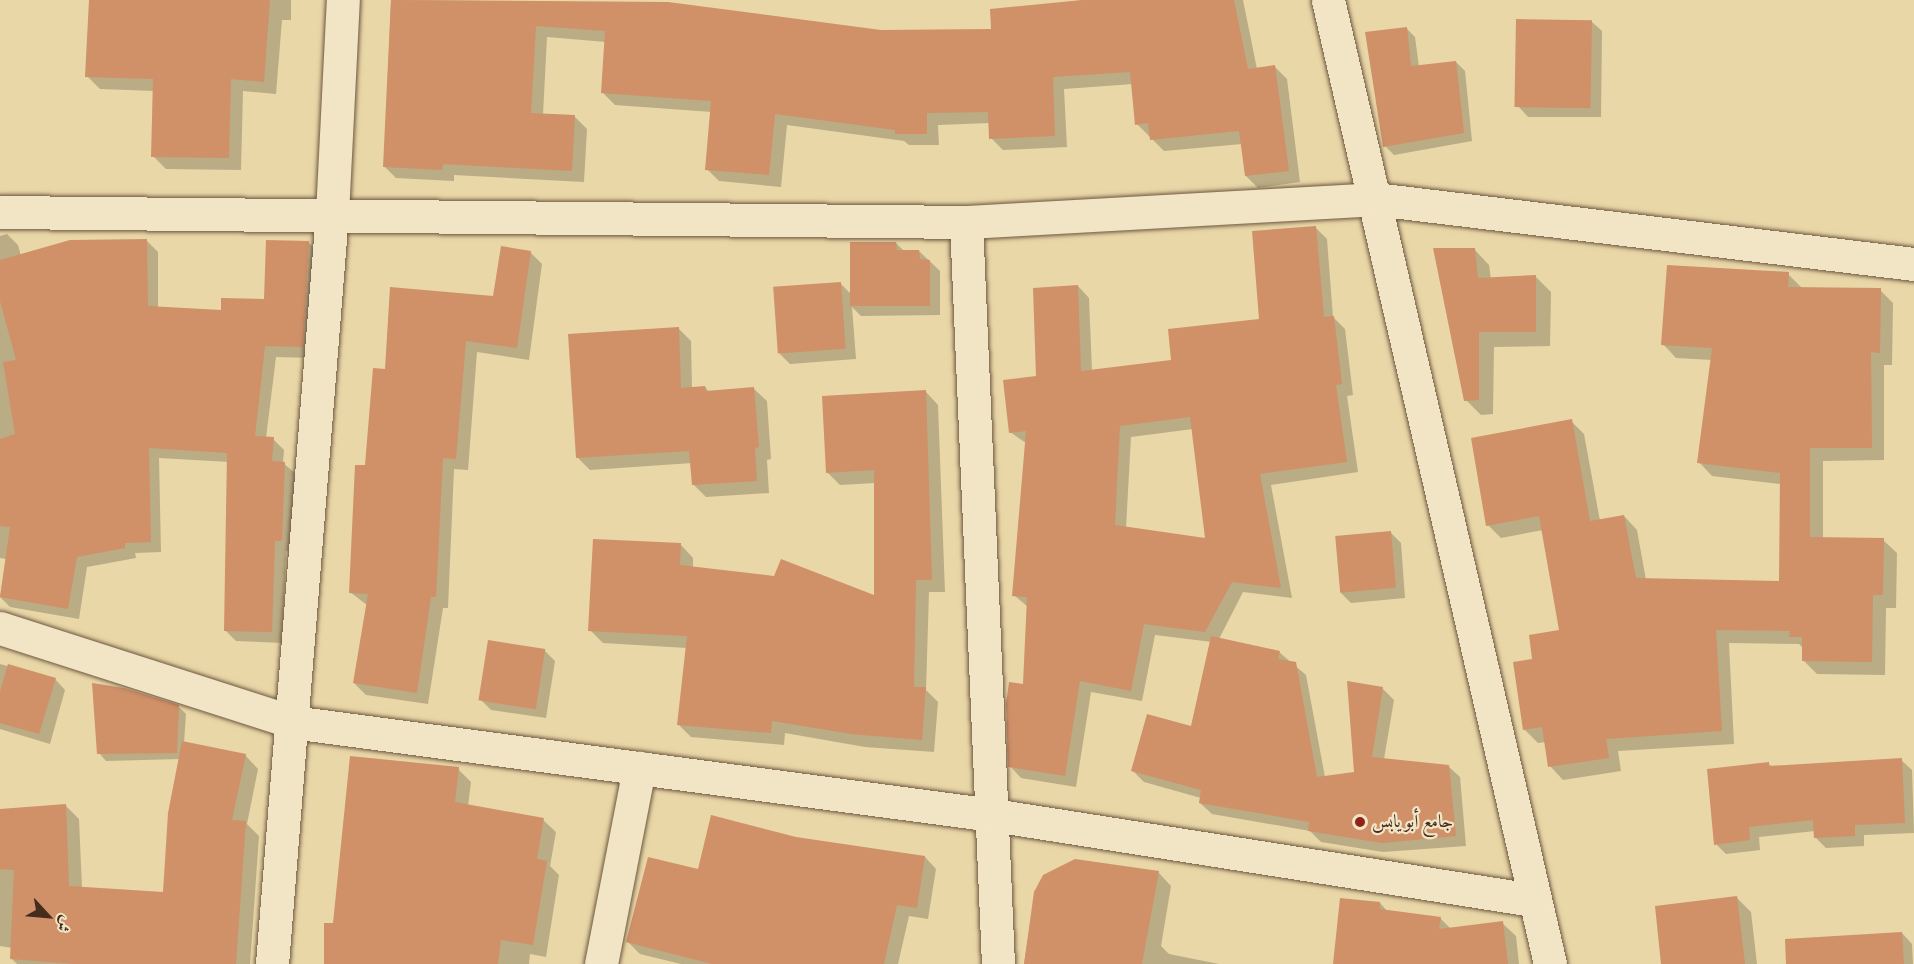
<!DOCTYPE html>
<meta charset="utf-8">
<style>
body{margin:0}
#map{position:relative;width:1914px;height:964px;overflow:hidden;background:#e9d7a7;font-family:"IM FELL Double Pica",Amiri,serif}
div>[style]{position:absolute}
.shadow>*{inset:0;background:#0003}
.building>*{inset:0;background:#d09068;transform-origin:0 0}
.roads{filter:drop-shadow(0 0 2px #6e5740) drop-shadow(0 0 2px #6e5740)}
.minor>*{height:33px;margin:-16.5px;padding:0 16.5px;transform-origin:16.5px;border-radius:16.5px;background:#f1e5c6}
.dots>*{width:16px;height:16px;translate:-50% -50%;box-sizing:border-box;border:3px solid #f1e5c6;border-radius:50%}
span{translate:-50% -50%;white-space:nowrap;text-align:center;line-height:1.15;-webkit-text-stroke:4.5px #f1e5c6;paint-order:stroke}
.poi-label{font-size:18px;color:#452c1d}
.left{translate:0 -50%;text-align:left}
.north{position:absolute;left:18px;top:886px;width:60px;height:60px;-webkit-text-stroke:4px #f1e5c6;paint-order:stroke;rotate:116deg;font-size:16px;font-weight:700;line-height:24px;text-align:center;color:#452c1d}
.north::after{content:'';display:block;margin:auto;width:21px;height:27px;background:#452c1d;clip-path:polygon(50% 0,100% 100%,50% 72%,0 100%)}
</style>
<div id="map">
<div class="shadow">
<i style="clip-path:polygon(90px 0,291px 0,291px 20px,282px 20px,276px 94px,243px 91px,241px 170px,166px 169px,153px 156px,154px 91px,100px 89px,87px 76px)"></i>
<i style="clip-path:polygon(391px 0,657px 3px,881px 31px,993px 30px,1200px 0,1243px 0,1257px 69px,1275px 67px,1287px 79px,1300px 182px,1258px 188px,1246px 176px,1242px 144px,1164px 151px,1137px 124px,1133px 84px,1064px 89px,1067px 147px,1003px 150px,991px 138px,990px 123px,938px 125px,939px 145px,909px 145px,904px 141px,787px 125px,781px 187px,719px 181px,707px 169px,712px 112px,615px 105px,603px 93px,606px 42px,547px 37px,543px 115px,575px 117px,587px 129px,584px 182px,454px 175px,454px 181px,396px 178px,384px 166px)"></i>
<i style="clip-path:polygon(1591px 21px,1602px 31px,1601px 117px,1528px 117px,1518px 106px)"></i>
<i style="clip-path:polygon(1406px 28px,1415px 37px,1419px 67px,1456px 62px,1465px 71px,1472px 141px,1394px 155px,1385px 146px)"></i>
<i style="clip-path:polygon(evenodd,1315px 227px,1327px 239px,1333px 317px,1345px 329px,1353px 395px,1347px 396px,1358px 472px,1271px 485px,1292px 598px,1243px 592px,1219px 639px,1279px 652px,1306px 675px,1325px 777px,1356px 773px,1348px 683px,1383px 689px,1394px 700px,1384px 759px,1448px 766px,1460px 777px,1466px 846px,1383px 852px,1321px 842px,1310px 831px,1212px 814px,1200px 803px,1201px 798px,1144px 782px,1133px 771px,1193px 728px,1212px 642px,1155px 635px,1142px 701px,1091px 692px,1076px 787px,1021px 778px,1010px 766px,1025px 686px,1028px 607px,1014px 595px,1026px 443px,1010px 432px,1078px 286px,1089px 298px,1092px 371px,1173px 362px,1261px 320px,1315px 227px,1193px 429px,1207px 539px,1126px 528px,1131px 437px,1193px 429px)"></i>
<i style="clip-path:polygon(7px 234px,18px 245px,21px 256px,147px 241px,158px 252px,158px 308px,222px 312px,265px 300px,308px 242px,319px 253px,313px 358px,276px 357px,266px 438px,273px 439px,284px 450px,283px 463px,296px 474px,292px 552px,286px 551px,282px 643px,236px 641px,225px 630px,229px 462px,159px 458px,161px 552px,135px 553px,136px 558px,87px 567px,79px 619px,10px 607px,0 597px,6px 559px,0 558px,0 236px)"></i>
<i style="clip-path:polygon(896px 243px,904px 251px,919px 251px,940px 271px,940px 315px,861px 316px,852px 307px,856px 359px,790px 364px,780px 354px,841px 284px,851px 294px)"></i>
<i style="clip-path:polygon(1474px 249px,1489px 265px,1491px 279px,1536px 277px,1551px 292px,1550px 346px,1494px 347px,1493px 414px,1481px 415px,1466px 400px)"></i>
<i style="clip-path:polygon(530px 252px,542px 264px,529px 360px,477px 352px,468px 470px,454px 469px,448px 608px,443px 608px,428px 704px,366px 695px,354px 683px,367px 605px,350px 592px,367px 467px,387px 370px,495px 298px)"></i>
<i style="clip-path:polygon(1788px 274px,1802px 288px,1880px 290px,1893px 303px,1892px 365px,1884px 365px,1884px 460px,1823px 461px,1823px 539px,1883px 540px,1897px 553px,1896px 608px,1886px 608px,1885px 675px,1817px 674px,1804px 661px,1804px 649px,1799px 644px,1729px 643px,1734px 744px,1618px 751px,1621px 771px,1563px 780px,1550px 766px,1546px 742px,1538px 743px,1524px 729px,1534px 660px,1561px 631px,1543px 530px,1501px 538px,1488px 525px,1571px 421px,1584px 434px,1600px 521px,1624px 516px,1637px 530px,1646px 580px,1781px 582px,1781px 484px,1712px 476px,1699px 462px,1712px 360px,1676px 358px,1663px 344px)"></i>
<i style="clip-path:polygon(678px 328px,691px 341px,692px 388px,705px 387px,709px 392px,754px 389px,767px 401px,771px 459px,767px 460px,769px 493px,706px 497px,694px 485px,692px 463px,590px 470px,577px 457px)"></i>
<i style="clip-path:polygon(926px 392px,938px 405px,945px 592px,929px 592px,926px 690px,938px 702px,934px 752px,865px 747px,785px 733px,784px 745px,691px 737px,678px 724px,687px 648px,603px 643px,590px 630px,681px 545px,693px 558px,693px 568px,876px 598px,875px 483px,840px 485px,827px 472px)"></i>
<i style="clip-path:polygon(1390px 532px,1401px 543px,1405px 598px,1351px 603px,1341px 593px)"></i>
<i style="clip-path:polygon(545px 651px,555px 661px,546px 718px,491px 710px,481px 700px)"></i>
<i style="clip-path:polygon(0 664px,55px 679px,65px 690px,50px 744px,0 729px)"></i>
<i style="clip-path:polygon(179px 707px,186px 714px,184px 743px,245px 755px,258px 769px,247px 824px,259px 836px,250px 964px,17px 964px,11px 958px,12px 948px,0 946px,0 811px,66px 806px,79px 819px,82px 888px,164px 894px,180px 759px,106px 761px,99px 753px)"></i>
<i style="clip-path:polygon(1901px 760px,1912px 770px,1914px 833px,1864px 835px,1864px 846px,1826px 848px,1816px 838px,1815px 831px,1759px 837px,1760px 850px,1726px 854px,1716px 844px,1768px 763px,1772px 767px)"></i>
<i style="clip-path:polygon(458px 769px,471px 782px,468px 806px,543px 820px,556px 832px,550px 866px,559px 875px,546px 957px,530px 954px,529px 964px,325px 964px,334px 925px)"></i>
<i style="clip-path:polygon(796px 838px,925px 857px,936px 869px,928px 919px,909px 916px,898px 964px,681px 964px,640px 954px,628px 942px,700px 871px)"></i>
<i style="clip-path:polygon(1158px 872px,1171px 886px,1161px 946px,1169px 954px,1219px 964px,1024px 964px,1035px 892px)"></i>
<i style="clip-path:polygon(1736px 897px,1751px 912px,1757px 964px,1663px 964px)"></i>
<i style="clip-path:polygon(1380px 903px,1388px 912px,1440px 918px,1451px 929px,1502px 923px,1516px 936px,1519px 964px,1335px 964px)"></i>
<i style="clip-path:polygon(1902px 933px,1912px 944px,1913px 964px,1837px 964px)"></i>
</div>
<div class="building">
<i style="clip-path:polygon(89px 0,270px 0,264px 82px,231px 79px,229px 158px,151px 157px,153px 79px,85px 77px)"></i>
<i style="clip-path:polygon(391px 0,668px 2px,881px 30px,991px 29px,990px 9px,1082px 0,1234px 0,1248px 69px,1275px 65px,1289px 171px,1245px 176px,1239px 131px,1150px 140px,1148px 123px,1135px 125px,1130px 72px,1053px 77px,1055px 136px,989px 139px,988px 112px,927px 113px,927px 134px,895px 134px,895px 130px,775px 114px,769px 175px,705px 170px,711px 101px,601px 93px,605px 31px,536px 26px,531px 113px,575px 115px,572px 171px,443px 164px,442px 170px,383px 167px)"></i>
<i style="left:1516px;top:19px;width:76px;height:88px;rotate:1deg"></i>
<i style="clip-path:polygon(1407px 27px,1411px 66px,1456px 61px,1464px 133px,1383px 147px,1365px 32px)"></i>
<i style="clip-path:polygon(evenodd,1316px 226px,1324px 317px,1334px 316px,1342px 384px,1336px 385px,1347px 462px,1260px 474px,1281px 588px,1232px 582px,1205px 632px,1144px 624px,1131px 691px,1080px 681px,1065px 776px,1008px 767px,1006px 704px,1009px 682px,1023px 684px,1027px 597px,1012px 596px,1026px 431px,1009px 433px,1003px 380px,1036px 376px,1033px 288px,1078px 285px,1081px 371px,1171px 360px,1168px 329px,1259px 319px,1252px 231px,1316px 226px,1190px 417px,1205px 538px,1115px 525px,1120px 426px,1190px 417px)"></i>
<i style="clip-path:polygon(147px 239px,148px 306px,221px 310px,221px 298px,264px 299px,266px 240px,309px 241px,303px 347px,265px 346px,255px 436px,274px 437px,272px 461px,285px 462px,282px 541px,275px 541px,272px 632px,224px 631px,227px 453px,149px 448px,151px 542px,125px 543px,125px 548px,77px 557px,68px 609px,0 597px,10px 527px,0 526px,0 439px,15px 434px,3px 362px,16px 360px,0 301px,0 260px,70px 240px)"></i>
<i style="clip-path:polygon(850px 242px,896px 242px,897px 250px,919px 250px,920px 259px,930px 260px,930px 306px,850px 306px)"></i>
<i style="clip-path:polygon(501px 246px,531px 251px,517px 348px,466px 341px,456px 459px,443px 458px,436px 597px,431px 597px,417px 693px,353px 683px,368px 594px,349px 593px,355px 465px,365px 465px,373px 368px,385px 369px,390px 287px,493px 296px)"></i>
<i style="clip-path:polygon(1433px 248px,1475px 248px,1478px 278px,1536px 275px,1536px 332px,1479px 332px,1479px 400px,1464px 401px)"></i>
<i style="clip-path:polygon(1667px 265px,1789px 272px,1788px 287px,1881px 288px,1880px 353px,1871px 352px,1872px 448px,1810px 448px,1810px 537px,1884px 538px,1883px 595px,1873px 595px,1872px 662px,1802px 661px,1802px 637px,1789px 637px,1790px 631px,1716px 630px,1722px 731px,1606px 739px,1609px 758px,1548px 767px,1542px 727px,1523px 730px,1513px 662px,1532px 659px,1529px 635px,1559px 630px,1539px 516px,1486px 526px,1471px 438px,1572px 419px,1590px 521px,1624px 515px,1636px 578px,1779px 581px,1780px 473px,1697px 463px,1712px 348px,1661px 345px)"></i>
<i style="left:841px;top:282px;width:67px;height:68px;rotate:86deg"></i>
<i style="clip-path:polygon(679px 327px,681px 388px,705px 386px,706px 391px,754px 387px,759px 447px,755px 448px,757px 481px,692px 485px,689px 451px,576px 458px,568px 334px)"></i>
<i style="clip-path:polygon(926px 390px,932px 580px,916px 580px,914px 687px,926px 687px,922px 740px,851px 734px,772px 721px,771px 733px,677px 725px,687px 636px,588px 631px,593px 539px,681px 543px,680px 565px,774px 576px,781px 559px,874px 595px,874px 470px,826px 473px,822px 396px)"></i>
<i style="left:1391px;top:531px;width:57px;height:56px;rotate:85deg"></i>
<i style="clip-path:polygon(1211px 636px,1280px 651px,1278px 659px,1296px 662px,1317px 777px,1354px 772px,1347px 681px,1383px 687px,1372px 757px,1449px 765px,1456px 836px,1382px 843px,1308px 831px,1309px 822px,1199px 803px,1201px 790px,1131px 771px,1147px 714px,1191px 726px)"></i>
<i style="left:488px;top:640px;width:58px;height:61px;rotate:9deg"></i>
<i style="clip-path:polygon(8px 664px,56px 678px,39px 734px,0 723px,0 692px)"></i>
<i style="clip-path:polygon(92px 683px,124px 688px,179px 705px,177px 753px,97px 754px)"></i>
<i style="clip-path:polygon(182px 741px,246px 754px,232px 820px,246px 821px,236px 964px,74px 964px,10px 959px,14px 870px,0 869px,0 809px,66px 804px,69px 886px,163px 892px,168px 813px)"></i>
<i style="clip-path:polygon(350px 756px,459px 767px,455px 802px,544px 818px,537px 859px,547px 861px,533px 945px,501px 940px,498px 964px,324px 964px,324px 923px,333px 923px)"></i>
<i style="clip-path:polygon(1902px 758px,1905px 823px,1855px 825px,1855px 836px,1814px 838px,1813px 820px,1749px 827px,1750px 840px,1714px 845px,1707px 769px,1769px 762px,1769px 766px)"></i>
<i style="clip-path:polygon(711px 815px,796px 837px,925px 856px,917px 908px,897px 905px,884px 964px,712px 964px,626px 942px,648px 857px,698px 869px)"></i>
<i style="clip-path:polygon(1075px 859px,1159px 871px,1142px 964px,1024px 964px,1034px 892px,1043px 875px)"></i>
<i style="clip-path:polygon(1737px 896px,1745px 964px,1661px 964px,1655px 906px)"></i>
<i style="clip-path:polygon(1340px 898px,1380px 902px,1380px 909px,1441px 917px,1439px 929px,1503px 921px,1508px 964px,1333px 964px)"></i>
<i style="clip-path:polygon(1902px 932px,1904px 964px,1786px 964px,1785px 939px)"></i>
</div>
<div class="roads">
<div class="minor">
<i style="left:1328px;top:0;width:989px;rotate:77.03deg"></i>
<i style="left:0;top:212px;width:966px;rotate:0.59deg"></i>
<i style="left:966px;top:222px;width:410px;rotate:-3.2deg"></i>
<i style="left:1375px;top:199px;width:543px;rotate:6.88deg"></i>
<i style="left:966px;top:222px;width:743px;rotate:87.53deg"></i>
<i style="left:0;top:628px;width:307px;rotate:17.8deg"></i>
<i style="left:292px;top:722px;width:707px;rotate:7.56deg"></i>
<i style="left:993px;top:815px;width:547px;rotate:8.95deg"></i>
<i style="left:272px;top:964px;width:752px;rotate:-85.43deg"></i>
<i style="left:332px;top:214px;width:214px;rotate:-87.1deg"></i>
<i style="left:601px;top:964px;width:200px;rotate:-79deg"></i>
</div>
</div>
<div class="dots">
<i style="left:1360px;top:822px;background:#8f2418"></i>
</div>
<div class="poi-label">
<span class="left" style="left:1372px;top:822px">جامع أبو يابس</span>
</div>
<div class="north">ش</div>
</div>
